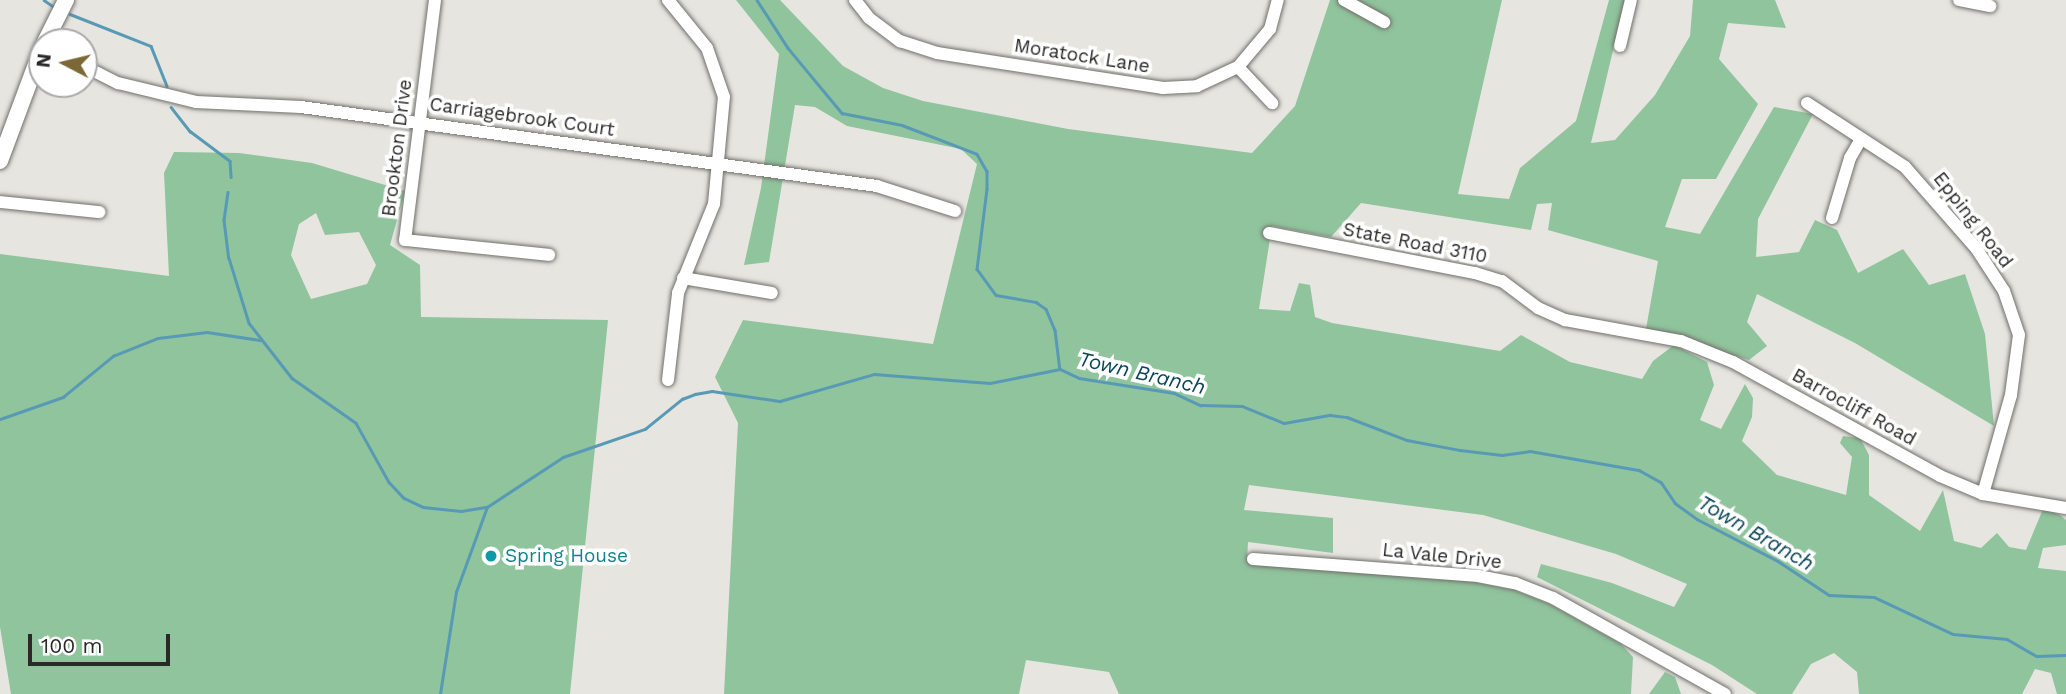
<!DOCTYPE html>
<style>
body{margin:0}
#map{position:relative;width:2066px;height:694px;overflow:hidden;background:#e6e5e0;font-family:"Work Sans",sans-serif}
div>[style]{position:absolute}
.forest>*{inset:0;background:#90c49c}
.stream>*{height:2.5px;margin:-1.25px;padding:0 1.25px;transform-origin:1.25px;border-radius:1.25px;background:#589ab5}
.roads{filter:drop-shadow(0 0 2px #706f6b) drop-shadow(0 0 2px #706f6b)}
.minor>*{height:12px;margin:-6px;padding:0 6px;transform-origin:6px;border-radius:6px;background:#fff}
.major>*{height:16px;margin:-8px;padding:0 8px;transform-origin:8px;border-radius:8px;background:#fff}
.dots>*{width:19px;height:19px;translate:-50% -50%;box-sizing:border-box;border:4px solid #fff;border-radius:50%}
span{translate:-50% -50%;white-space:nowrap;text-align:center;line-height:1.15;-webkit-text-stroke:7px #fff;paint-order:stroke}
.street-label{font-size:19px;color:#2a2928}
.culture-label{font-size:19px;color:#0d838f}
.left{translate:0 -50%;text-align:left}
.water-label{font-size:21px;color:#0b465a;font-style:italic}
.north{position:absolute;left:28px;top:28px;width:70px;height:70px;box-sizing:border-box;background:#fff;border:2px solid #aaa9a9;border-radius:50%;rotate:277deg;font-size:19px;font-weight:700;line-height:28px;text-align:center;color:#2a2928}
.north::after{content:'';display:block;margin:auto;width:24px;height:32px;background:#7c6736;clip-path:polygon(50% 0,100% 100%,50% 72%,0 100%)}
.scale{position:absolute;left:28px;top:634px;width:142px;height:32px;box-sizing:border-box;border:4px solid #2a2928;border-top:0;padding-left:9px;font-size:21px;line-height:24px;white-space:nowrap;color:#2a2928;-webkit-text-stroke:5px #fff;paint-order:stroke}
</style>
<div id="map">
<div class="forest">
<i style="clip-path:polygon(736px 0,780px 0,843px 66px,883px 88px,923px 101px,1068px 129px,1252px 153px,1295px 106px,1330px 0,1502px 0,1458px 194px,1509px 199px,1520px 168px,1576px 121px,1609px 0,1625px 0,1591px 143px,1615px 140px,1655px 95px,1690px 36px,1693px 0,1775px 0,1786px 28px,1728px 23px,1719px 59px,1758px 104px,1716px 179px,1682px 179px,1665px 227px,1700px 234px,1774px 107px,1813px 114px,1758px 219px,1756px 257px,1799px 252px,1815px 220px,1837px 230px,1858px 273px,1903px 249px,1929px 285px,1965px 274px,1985px 334px,1994px 426px,1855px 343px,1757px 294px,1747px 322px,1767px 346px,1749px 360px,1646px 329px,1658px 261px,1548px 230px,1552px 203px,1537px 204px,1531px 230px,1361px 203px,1331px 237px,1272px 226px,1259px 309px,1290px 311px,1299px 283px,1310px 285px,1315px 317px,1332px 323px,1500px 351px,1521px 335px,1570px 362px,1642px 379px,1653px 361px,1674px 345px,1707px 362px,1714px 385px,1700px 420px,1721px 429px,1745px 384px,1753px 398px,1752px 417px,1742px 441px,1777px 475px,1846px 495px,1852px 457px,1840px 443px,1843px 436px,1860px 438px,1869px 455px,1869px 495px,1920px 531px,1943px 490px,1954px 541px,1981px 548px,1997px 533px,2009px 547px,2026px 550px,2043px 509px,2060px 515px,2066px 520px,2066px 545px,2043px 548px,2038px 568px,2066px 571px,2066px 694px,2057px 694px,2051px 673px,2035px 669px,2022px 694px,1859px 694px,1857px 672px,1834px 653px,1811px 664px,1792px 694px,1757px 694px,1712px 665px,1537px 577px,1541px 564px,1612px 583px,1674px 607px,1687px 584px,1616px 554px,1483px 515px,1249px 485px,1244px 510px,1333px 518px,1333px 553px,1248px 542px,1247px 562px,1453px 578px,1514px 590px,1550px 604px,1621px 644px,1633px 657px,1631px 694px,1119px 694px,1109px 672px,1026px 660px,1019px 694px,724px 694px,738px 423px,715px 377px,743px 320px,933px 344px,977px 164px,961px 149px,847px 126px,815px 107px,795px 105px,769px 262px,744px 265px,761px 188px,779px 54px)"></i>
<i style="clip-path:polygon(evenodd,174px 152px,239px 153px,312px 163px,405px 191px,390px 245px,420px 265px,421px 317px,608px 320px,570px 694px,11px 694px,0 627px,0 254px,169px 276px,164px 173px,174px 152px,316px 213px,325px 235px,359px 232px,376px 265px,367px 284px,311px 299px,291px 255px,299px 224px,316px 213px)"></i>
<i style="clip-path:polygon(1665px 672px,1675px 677px,1681px 694px,1649px 694px)"></i>
</div>
<div class="stream">
<i style="left:44px;top:0;width:12px;rotate:35deg"></i>
<i style="left:757px;top:0;width:57px;rotate:57.1deg"></i>
<i style="left:788px;top:48px;width:85px;rotate:50.3deg"></i>
<i style="left:842px;top:113px;width:61px;rotate:11.3deg"></i>
<i style="left:902px;top:125px;width:80px;rotate:21.1deg"></i>
<i style="left:977px;top:154px;width:20px;rotate:60deg"></i>
<i style="left:987px;top:171px;width:18px;rotate:90deg"></i>
<i style="left:987px;top:189px;width:81px;rotate:97.1deg"></i>
<i style="left:977px;top:269px;width:32px;rotate:54deg"></i>
<i style="left:996px;top:295px;width:41px;rotate:9.9deg"></i>
<i style="left:1036px;top:302px;width:12px;rotate:35deg"></i>
<i style="left:1046px;top:309px;width:23px;rotate:67deg"></i>
<i style="left:1055px;top:330px;width:39px;rotate:83deg"></i>
<i style="left:70px;top:14px;width:87px;rotate:21.6deg"></i>
<i style="left:151px;top:46px;width:43px;rotate:68.2deg"></i>
<i style="left:171px;top:107px;width:31px;rotate:52deg"></i>
<i style="left:190px;top:131px;width:50px;rotate:36.9deg"></i>
<i style="left:230px;top:161px;width:16px;rotate:86deg"></i>
<i style="left:228px;top:192px;width:28px;rotate:98deg"></i>
<i style="left:224px;top:220px;width:38px;rotate:83deg"></i>
<i style="left:229px;top:258px;width:68px;rotate:72.9deg"></i>
<i style="left:249px;top:323px;width:70px;rotate:52deg"></i>
<i style="left:292px;top:378px;width:78px;rotate:35.1deg"></i>
<i style="left:356px;top:423px;width:68px;rotate:60.8deg"></i>
<i style="left:389px;top:482px;width:22px;rotate:47deg"></i>
<i style="left:404px;top:498px;width:21px;rotate:25deg"></i>
<i style="left:423px;top:507px;width:38px;rotate:6deg"></i>
<i style="left:461px;top:511px;width:26px;rotate:-9deg"></i>
<i style="left:487px;top:507px;width:91px;rotate:-33.3deg"></i>
<i style="left:563px;top:457px;width:87px;rotate:-18.9deg"></i>
<i style="left:645px;top:429px;width:48px;rotate:-39deg"></i>
<i style="left:682px;top:399px;width:14px;rotate:-21deg"></i>
<i style="left:695px;top:394px;width:17px;rotate:-10deg"></i>
<i style="left:712px;top:391px;width:69px;rotate:8.4deg"></i>
<i style="left:780px;top:401px;width:98px;rotate:-16deg"></i>
<i style="left:874px;top:374px;width:116px;rotate:4.4deg"></i>
<i style="left:990px;top:383px;width:71px;rotate:-11.3deg"></i>
<i style="left:1060px;top:369px;width:21px;rotate:25deg"></i>
<i style="left:1079px;top:378px;width:96px;rotate:9deg"></i>
<i style="left:1174px;top:393px;width:29px;rotate:25deg"></i>
<i style="left:1200px;top:405px;width:42px;rotate:1.4deg"></i>
<i style="left:1242px;top:406px;width:45px;rotate:22deg"></i>
<i style="left:1284px;top:423px;width:47px;rotate:-9.9deg"></i>
<i style="left:1330px;top:415px;width:17px;rotate:7deg"></i>
<i style="left:1347px;top:417px;width:64px;rotate:21deg"></i>
<i style="left:1407px;top:440px;width:54px;rotate:10.7deg"></i>
<i style="left:1460px;top:450px;width:42px;rotate:6.8deg"></i>
<i style="left:1502px;top:455px;width:28px;rotate:-8deg"></i>
<i style="left:1530px;top:451px;width:111px;rotate:9.9deg"></i>
<i style="left:1639px;top:470px;width:25px;rotate:29deg"></i>
<i style="left:1661px;top:482px;width:25px;rotate:56deg"></i>
<i style="left:1675px;top:503px;width:27px;rotate:36deg"></i>
<i style="left:1697px;top:519px;width:91px;rotate:27.4deg"></i>
<i style="left:1778px;top:561px;width:61px;rotate:33.7deg"></i>
<i style="left:1829px;top:595px;width:45px;rotate:2.5deg"></i>
<i style="left:1874px;top:597px;width:87px;rotate:25.1deg"></i>
<i style="left:1953px;top:634px;width:54px;rotate:5.3deg"></i>
<i style="left:2007px;top:639px;width:34px;rotate:30deg"></i>
<i style="left:2037px;top:656px;width:29px;rotate:-2deg"></i>
<i style="left:0;top:419px;width:67px;rotate:-19.2deg"></i>
<i style="left:63px;top:397px;width:65px;rotate:-39.4deg"></i>
<i style="left:113px;top:356px;width:48px;rotate:-21.8deg"></i>
<i style="left:158px;top:338px;width:49px;rotate:-7deg"></i>
<i style="left:207px;top:332px;width:54px;rotate:8.6deg"></i>
<i style="left:440px;top:694px;width:103px;rotate:-81.1deg"></i>
<i style="left:456px;top:592px;width:90px;rotate:-70deg"></i>
</div>
<div class="roads">
<div class="minor">
<i style="left:435px;top:0;width:242px;rotate:97.1deg"></i>
<i style="left:405px;top:240px;width:145px;rotate:5.9deg"></i>
<i style="left:855px;top:0;width:23px;rotate:52deg"></i>
<i style="left:869px;top:18px;width:39px;rotate:37deg"></i>
<i style="left:900px;top:41px;width:39px;rotate:18deg"></i>
<i style="left:937px;top:53px;width:229px;rotate:8.8deg"></i>
<i style="left:1163px;top:88px;width:34px;rotate:-3deg"></i>
<i style="left:1197px;top:86px;width:45px;rotate:-24.9deg"></i>
<i style="left:1238px;top:67px;width:50px;rotate:-49.9deg"></i>
<i style="left:1270px;top:29px;width:30px;rotate:-75deg"></i>
<i style="left:1344px;top:0;width:46px;rotate:28.8deg"></i>
<i style="left:1959px;top:0;width:32px;rotate:11deg"></i>
<i style="left:1620px;top:46px;width:47px;rotate:-76.6deg"></i>
<i style="left:84px;top:66px;width:38px;rotate:27deg"></i>
<i style="left:118px;top:83px;width:80px;rotate:13.7deg"></i>
<i style="left:196px;top:102px;width:105px;rotate:2.7deg"></i>
<i style="left:301px;top:107px;width:581px;rotate:7.81deg"></i>
<i style="left:877px;top:186px;width:82px;rotate:17.8deg"></i>
<i style="left:1238px;top:67px;width:50px;rotate:46.6deg"></i>
<i style="left:1807px;top:103px;width:117px;rotate:33.1deg"></i>
<i style="left:1905px;top:167px;width:108px;rotate:48.8deg"></i>
<i style="left:1976px;top:248px;width:51px;rotate:56.9deg"></i>
<i style="left:2004px;top:291px;width:46px;rotate:71.2deg"></i>
<i style="left:2019px;top:335px;width:61px;rotate:97.6deg"></i>
<i style="left:2011px;top:395px;width:103px;rotate:105.8deg"></i>
<i style="left:0;top:202px;width:100px;rotate:5.8deg"></i>
<i style="left:1832px;top:218px;width:63px;rotate:-73.3deg"></i>
<i style="left:1850px;top:158px;width:22px;rotate:-60deg"></i>
<i style="left:1269px;top:233px;width:210px;rotate:11deg"></i>
<i style="left:1475px;top:273px;width:28px;rotate:17deg"></i>
<i style="left:1502px;top:281px;width:45px;rotate:36.9deg"></i>
<i style="left:1538px;top:308px;width:30px;rotate:24deg"></i>
<i style="left:1565px;top:320px;width:118px;rotate:10.3deg"></i>
<i style="left:1681px;top:341px;width:56px;rotate:22deg"></i>
<i style="left:1733px;top:362px;width:236px;rotate:28.8deg"></i>
<i style="left:1940px;top:476px;width:47px;rotate:22.7deg"></i>
<i style="left:1983px;top:494px;width:84px;rotate:9.6deg"></i>
<i style="left:683px;top:278px;width:90px;rotate:9.6deg"></i>
<i style="left:668px;top:380px;width:88px;rotate:-83.4deg"></i>
<i style="left:678px;top:293px;width:96px;rotate:-68deg"></i>
<i style="left:714px;top:204px;width:107px;rotate:-84.7deg"></i>
<i style="left:724px;top:97px;width:52px;rotate:-109.1deg"></i>
<i style="left:707px;top:48px;width:62px;rotate:-129.1deg"></i>
<i style="left:1253px;top:559px;width:226px;rotate:4.3deg"></i>
<i style="left:1478px;top:576px;width:38px;rotate:11deg"></i>
<i style="left:1515px;top:583px;width:41px;rotate:21.5deg"></i>
<i style="left:1553px;top:598px;width:197px;rotate:29.2deg"></i>
</div>
<div class="major">
<i style="left:45px;top:42px;width:47px;rotate:-63.4deg"></i>
<i style="left:0;top:161px;width:121px;rotate:-69.6deg"></i>
</div>
</div>
<div class="dots">
<i style="left:491px;top:556px;background:#0f9aa8"></i>
</div>
<div class="street-label">
<span style="left:1082px;top:56px;rotate:9deg">Moratock Lane</span>
<span style="left:522px;top:117px;rotate:8deg">Carriagebrook Court</span>
<span style="left:397px;top:148px;rotate:-83deg">Brookton Drive</span>
<span style="left:1973px;top:220px;rotate:52deg">Epping Road</span>
<span style="left:1415px;top:243px;rotate:11deg">State Road 3110</span>
<span style="left:1854px;top:407px;rotate:29deg">Barrocliff Road</span>
<span style="left:1442px;top:556px;rotate:6deg">La Vale Drive</span>
</div>
<div class="culture-label">
<span class="left" style="left:505px;top:556px">Spring House</span>
</div>
<div class="water-label">
<span style="left:1142px;top:373px;rotate:13deg">Town Branch</span>
<span style="left:1756px;top:533px;rotate:30deg">Town Branch</span>
</div>
<div class="north">N</div>
<div class="scale">100 m</div>
</div>
